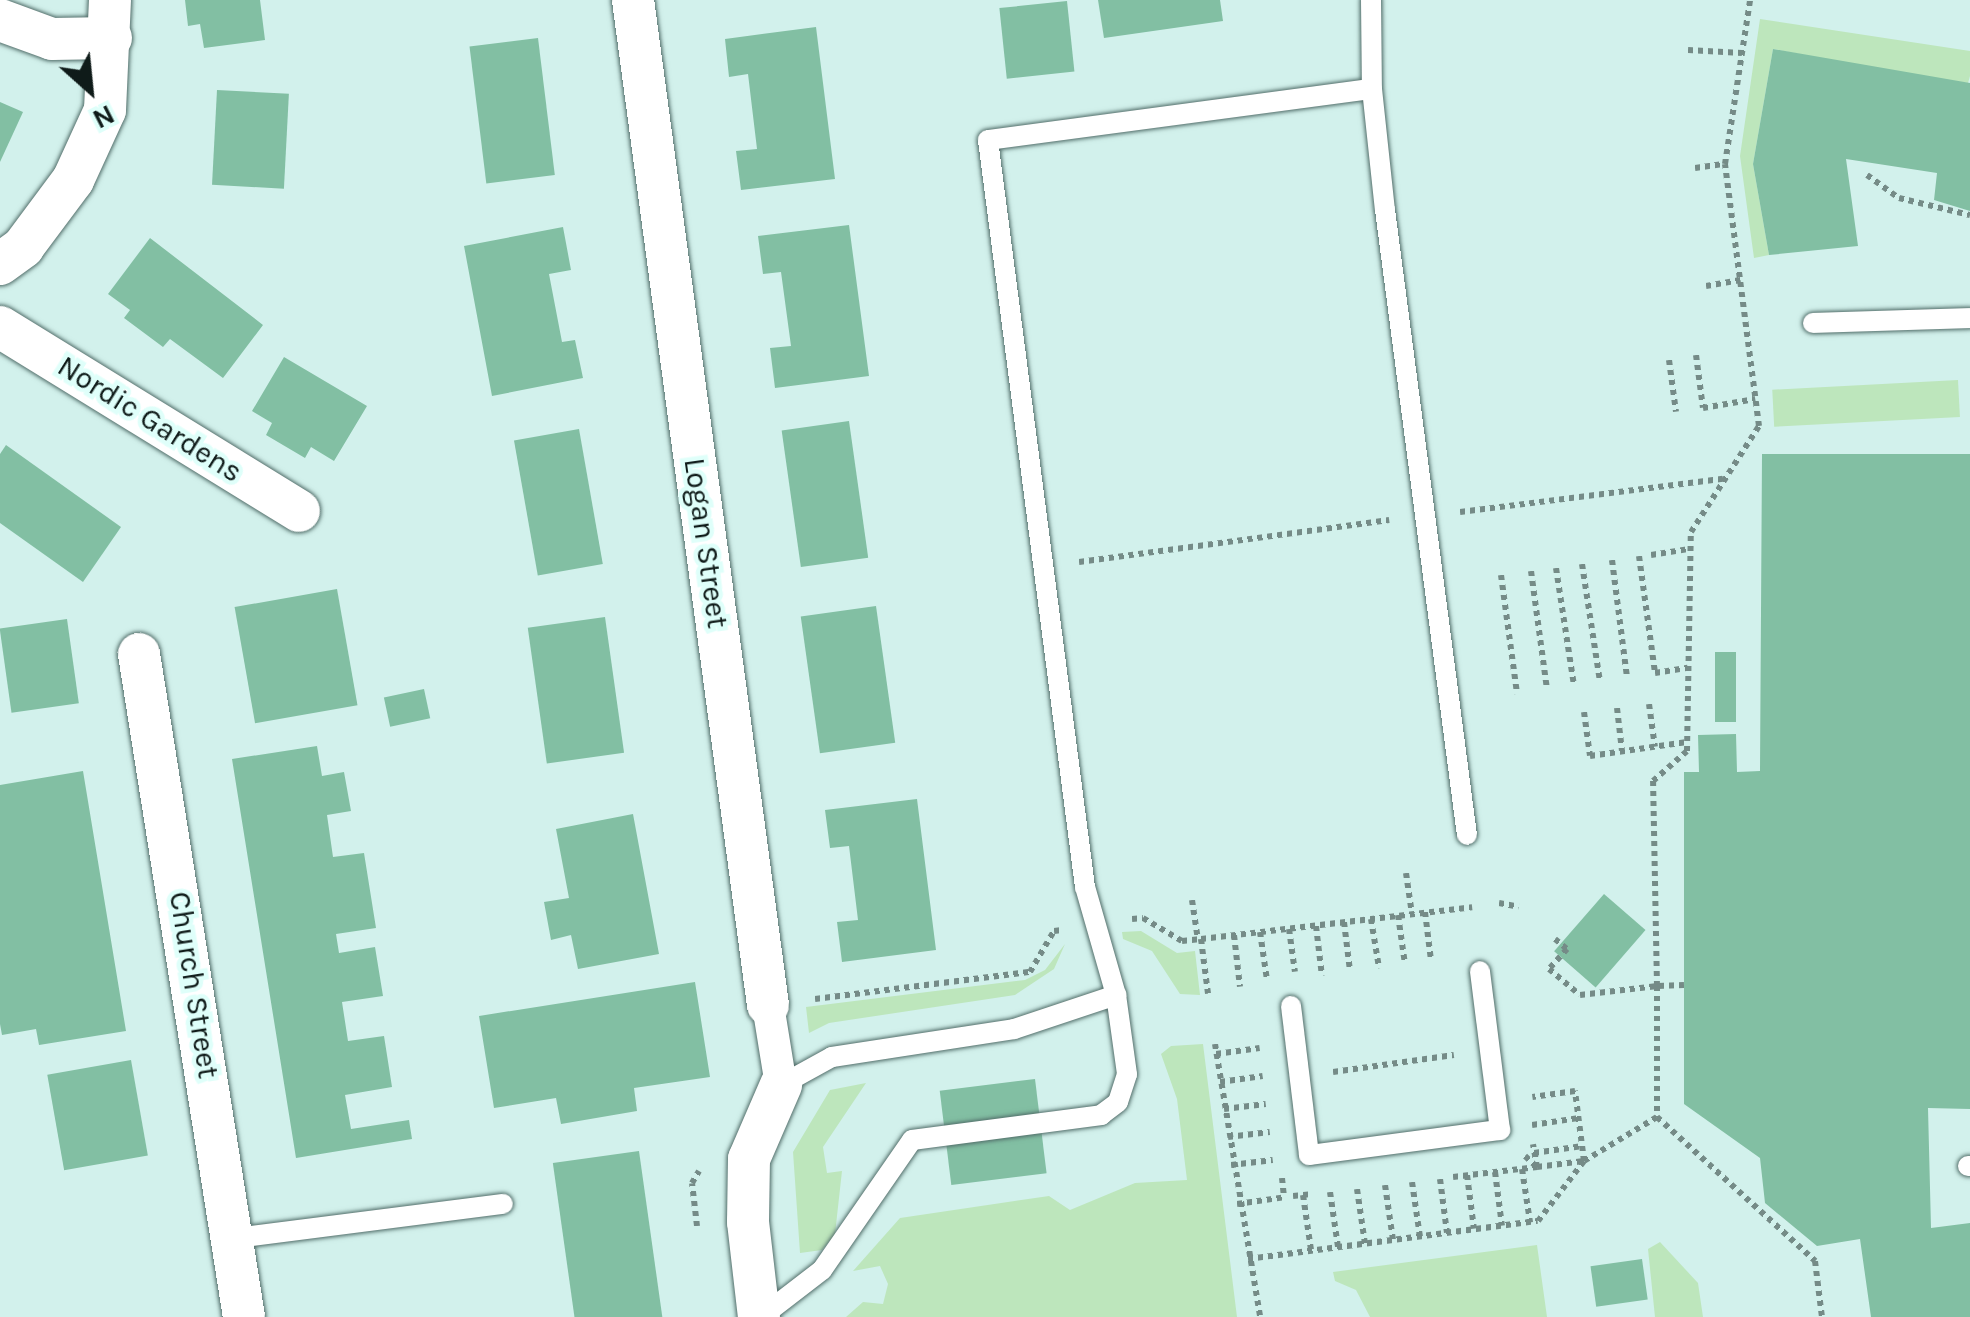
<!DOCTYPE html>
<style>
body{margin:0}
#map{position:relative;width:1970px;height:1317px;overflow:hidden;background:#d2f1ec;font-family:Karla,sans-serif}
div>[style]{position:absolute}
.green>*{inset:0;background:#bde6bc;transform-origin:0 0}
.building>*{inset:0;background:#82bfa3;transform-origin:0 0}
.path>*{height:6px;margin-top:-3px;transform-origin:0;background:repeating-linear-gradient(90deg,#758b87 0 5px,transparent 0 10px)}
.roads{filter:drop-shadow(0 0 2px #526e6a) drop-shadow(0 0 2px #526e6a)}
.service>*{height:20px;margin:-10px;padding:0 10px;transform-origin:10px;border-radius:10px;background:#fff}
.pedestrian>*{height:32px;margin:-16px;padding:0 16px;transform-origin:16px;border-radius:16px;background:#fff}
.minor>*{height:42px;margin:-21px;padding:0 21px;transform-origin:21px;border-radius:21px;background:#fff}
span{translate:-50% -50%;white-space:nowrap;text-align:center;line-height:1.15;-webkit-text-stroke:9px #dffffa;paint-order:stroke}
.street-label{font-size:30px;color:#0f1b19}
.north{position:absolute;left:40px;top:40px;width:100px;height:100px;-webkit-text-stroke:8px #dffffa;paint-order:stroke;rotate:153deg;font-size:28px;font-weight:700;line-height:40px;text-align:center;color:#0f1b19}
.north::after{content:'';display:block;margin:auto;width:35px;height:45px;background:#0f1b19;clip-path:polygon(50% 0,100% 100%,50% 72%,0 100%)}
</style>
<div id="map">
<div class="green">
<i style="clip-path:polygon(1760px 19px,1970px 51px,1970px 76px,1968px 83px,1911px 75px,1773px 49px,1753px 164px,1769px 255px,1754px 258px,1740px 156px)"></i>
<i style="left:1958px;top:380px;width:37px;height:186px;rotate:87deg"></i>
<i style="clip-path:polygon(1141px 931px,1177px 953px,1195px 951px,1200px 995px,1180px 994px,1152px 951px,1123px 939px,1122px 932px)"></i>
<i style="clip-path:polygon(1065px 944px,1054px 969px,1015px 995px,829px 1023px,809px 1033px,806px 1007px,1025px 980px,1045px 970px)"></i>
<i style="clip-path:polygon(1203px 1044px,1237px 1317px,846px 1317px,863px 1302px,883px 1304px,888px 1284px,880px 1266px,853px 1271px,900px 1218px,1049px 1196px,1070px 1210px,1135px 1183px,1187px 1180px,1177px 1099px,1161px 1054px,1171px 1046px)"></i>
<i style="clip-path:polygon(866px 1083px,823px 1147px,827px 1173px,842px 1171px,835px 1234px,822px 1250px,800px 1253px,793px 1152px,830px 1090px)"></i>
<i style="clip-path:polygon(1660px 1242px,1698px 1283px,1703px 1317px,1655px 1317px,1648px 1249px)"></i>
<i style="clip-path:polygon(1537px 1245px,1547px 1317px,1370px 1317px,1356px 1290px,1335px 1281px,1333px 1272px)"></i>
</div>
<div class="building">
<i style="clip-path:polygon(185px 0,260px 0,265px 40px,204px 48px,200px 24px,188px 26px)"></i>
<i style="clip-path:polygon(1098px 0,1220px 0,1223px 21px,1104px 38px)"></i>
<i style="left:1067px;top:1px;width:71px;height:68px;rotate:84deg"></i>
<i style="clip-path:polygon(816px 27px,835px 179px,741px 190px,736px 151px,757px 149px,748px 74px,729px 77px,725px 39px)"></i>
<i style="left:538px;top:38px;width:138px;height:69px;rotate:83deg"></i>
<i style="clip-path:polygon(1773px 49px,1970px 83px,1970px 211px,1934px 200px,1937px 173px,1846px 159px,1858px 246px,1769px 255px,1753px 164px)"></i>
<i style="left:217px;top:90px;width:72px;height:95px;rotate:3deg"></i>
<i style="clip-path:polygon(0 102px,23px 112px,0 162px)"></i>
<i style="clip-path:polygon(849px 225px,869px 376px,775px 388px,770px 348px,791px 346px,781px 272px,763px 274px,758px 236px)"></i>
<i style="clip-path:polygon(563px 227px,571px 270px,549px 274px,562px 342px,575px 340px,583px 378px,492px 396px,464px 246px)"></i>
<i style="clip-path:polygon(150px 238px,263px 325px,223px 378px,170px 339px,163px 347px,124px 318px,130px 310px,108px 294px)"></i>
<i style="clip-path:polygon(284px 357px,367px 406px,334px 461px,311px 447px,305px 458px,266px 435px,272px 423px,252px 411px)"></i>
<i style="left:849px;top:421px;width:138px;height:68px;rotate:82deg"></i>
<i style="left:579px;top:429px;width:137px;height:66px;rotate:80deg"></i>
<i style="clip-path:polygon(6px 445px,121px 527px,83px 582px,0 523px,0 454px)"></i>
<i style="clip-path:polygon(1762px 454px,1970px 454px,1970px 1109px,1928px 1108px,1931px 1228px,1970px 1223px,1970px 1317px,1871px 1317px,1860px 1239px,1817px 1246px,1765px 1203px,1760px 1158px,1684px 1104px,1684px 772px,1699px 772px,1698px 735px,1736px 734px,1737px 772px,1760px 771px)"></i>
<i style="left:337px;top:589px;width:118px;height:104px;rotate:80deg"></i>
<i style="left:876px;top:606px;width:138px;height:76px;rotate:82deg"></i>
<i style="left:605px;top:617px;width:137px;height:78px;rotate:82deg"></i>
<i style="left:67px;top:619px;width:85px;height:68px;rotate:82deg"></i>
<i style="left:1715px;top:652px;width:21px;height:70px"></i>
<i style="left:424px;top:689px;width:30px;height:41px;rotate:78deg"></i>
<i style="clip-path:polygon(317px 746px,322px 776px,344px 772px,351px 811px,327px 815px,333px 857px,364px 853px,376px 928px,336px 934px,339px 953px,375px 947px,383px 996px,342px 1002px,348px 1041px,384px 1036px,392px 1087px,345px 1095px,351px 1129px,409px 1120px,412px 1139px,296px 1158px,232px 759px)"></i>
<i style="clip-path:polygon(83px 771px,126px 1031px,39px 1045px,36px 1029px,2px 1035px,0 1024px,0 785px)"></i>
<i style="clip-path:polygon(917px 799px,936px 950px,842px 962px,837px 922px,858px 920px,849px 846px,830px 848px,825px 810px)"></i>
<i style="clip-path:polygon(633px 814px,659px 954px,578px 969px,571px 935px,551px 940px,544px 902px,569px 898px,556px 829px)"></i>
<i style="left:1604px;top:894px;width:55px;height:76px;rotate:41deg"></i>
<i style="clip-path:polygon(695px 982px,710px 1077px,634px 1088px,637px 1111px,561px 1124px,556px 1098px,494px 1108px,479px 1016px)"></i>
<i style="left:131px;top:1060px;width:97px;height:85px;rotate:80deg"></i>
<i style="left:1035px;top:1079px;width:95px;height:96px;rotate:83deg"></i>
<i style="left:639px;top:1151px;width:168px;height:87px;rotate:82deg"></i>
<i style="left:1642px;top:1259px;width:41px;height:52px;rotate:82deg"></i>
</div>
<div class="path">
<i style="left:1688px;top:50px;width:54px;rotate:3.2deg"></i>
<i style="left:1695px;top:168px;width:30px;rotate:-8deg"></i>
<i style="left:1867px;top:175px;width:39px;rotate:36deg"></i>
<i style="left:1899px;top:198px;width:73px;rotate:13.5deg"></i>
<i style="left:1706px;top:286px;width:35px;rotate:-10deg"></i>
<i style="left:1696px;top:355px;width:53px;rotate:82.5deg"></i>
<i style="left:1703px;top:408px;width:53px;rotate:-9.8deg"></i>
<i style="left:1669px;top:360px;width:52px;rotate:82.3deg"></i>
<i style="left:1460px;top:512px;width:265px;rotate:-7.2deg"></i>
<i style="left:1651px;top:555px;width:39px;rotate:-9deg"></i>
<i style="left:1639px;top:556px;width:118px;rotate:82.2deg"></i>
<i style="left:1655px;top:673px;width:33px;rotate:-9deg"></i>
<i style="left:1612px;top:560px;width:118px;rotate:82.7deg"></i>
<i style="left:1079px;top:562px;width:313px;rotate:-7.7deg"></i>
<i style="left:1582px;top:564px;width:118px;rotate:81.3deg"></i>
<i style="left:1556px;top:568px;width:118px;rotate:81.3deg"></i>
<i style="left:1531px;top:571px;width:119px;rotate:82.3deg"></i>
<i style="left:1501px;top:575px;width:120px;rotate:82.3deg"></i>
<i style="left:1649px;top:704px;width:43px;rotate:82.1deg"></i>
<i style="left:1617px;top:708px;width:43px;rotate:83.4deg"></i>
<i style="left:1584px;top:712px;width:44px;rotate:82.2deg"></i>
<i style="left:1590px;top:756px;width:98px;rotate:-8.2deg"></i>
<i style="left:1406px;top:873px;width:41px;rotate:81.7deg"></i>
<i style="left:1192px;top:900px;width:40px;rotate:81.5deg"></i>
<i style="left:1499px;top:903px;width:20px;rotate:11deg"></i>
<i style="left:1425px;top:912px;width:48px;rotate:82.9deg"></i>
<i style="left:1398px;top:915px;width:49px;rotate:81.9deg"></i>
<i style="left:1132px;top:919px;width:11px;rotate:-5deg"></i>
<i style="left:1143px;top:918px;width:45px;rotate:30.5deg"></i>
<i style="left:1182px;top:941px;width:19px;rotate:-6deg"></i>
<i style="left:1201px;top:939px;width:55px;rotate:82.7deg"></i>
<i style="left:1371px;top:919px;width:50px;rotate:80.7deg"></i>
<i style="left:1344px;top:922px;width:49px;rotate:83deg"></i>
<i style="left:1316px;top:926px;width:50px;rotate:83.2deg"></i>
<i style="left:1289px;top:929px;width:43px;rotate:82.1deg"></i>
<i style="left:1260px;top:932px;width:49px;rotate:81.7deg"></i>
<i style="left:1234px;top:935px;width:52px;rotate:83.4deg"></i>
<i style="left:1201px;top:939px;width:273px;rotate:-6.7deg"></i>
<i style="left:1555px;top:939px;width:16px;rotate:40deg"></i>
<i style="left:1567px;top:949px;width:27px;rotate:132deg"></i>
<i style="left:1549px;top:969px;width:40px;rotate:40deg"></i>
<i style="left:1580px;top:995px;width:78px;rotate:-6.7deg"></i>
<i style="left:1657px;top:986px;width:131px;rotate:90deg"></i>
<i style="left:1657px;top:1117px;width:214px;rotate:42.3deg"></i>
<i style="left:1815px;top:1261px;width:56px;rotate:82.9deg"></i>
<i style="left:1684px;top:985px;width:27px;rotate:178deg"></i>
<i style="left:1657px;top:986px;width:205px;rotate:-91.1deg"></i>
<i style="left:1653px;top:781px;width:45px;rotate:-41.4deg"></i>
<i style="left:1687px;top:751px;width:219px;rotate:-89deg"></i>
<i style="left:1691px;top:532px;width:126px;rotate:-57.3deg"></i>
<i style="left:1759px;top:426px;width:264px;rotate:-97.4deg"></i>
<i style="left:1725px;top:164px;width:166px;rotate:-81.3deg"></i>
<i style="left:815px;top:999px;width:217px;rotate:-7.2deg"></i>
<i style="left:1030px;top:972px;width:48px;rotate:-59.7deg"></i>
<i style="left:1054px;top:931px;width:8px;rotate:-7deg"></i>
<i style="left:1215px;top:1044px;width:277px;rotate:80.6deg"></i>
<i style="left:1216px;top:1054px;width:44px;rotate:-7.8deg"></i>
<i style="left:1333px;top:1072px;width:122px;rotate:-8deg"></i>
<i style="left:1220px;top:1082px;width:43px;rotate:-7.9deg"></i>
<i style="left:1224px;top:1109px;width:42px;rotate:-6.8deg"></i>
<i style="left:1532px;top:1125px;width:48px;rotate:-8.5deg"></i>
<i style="left:1228px;top:1137px;width:42px;rotate:-6.8deg"></i>
<i style="left:1534px;top:1153px;width:49px;rotate:-8.3deg"></i>
<i style="left:1525px;top:1156px;width:16px;rotate:43deg"></i>
<i style="left:1537px;top:1167px;width:47px;rotate:-7.3deg"></i>
<i style="left:1584px;top:1161px;width:71px;rotate:-97.3deg"></i>
<i style="left:1575px;top:1091px;width:43px;rotate:172.1deg"></i>
<i style="left:1231px;top:1165px;width:42px;rotate:-6.8deg"></i>
<i style="left:1522px;top:1169px;width:54px;rotate:81.4deg"></i>
<i style="left:1495px;top:1172px;width:54px;rotate:82.6deg"></i>
<i style="left:1467px;top:1175px;width:54px;rotate:82.6deg"></i>
<i style="left:1453px;top:1177px;width:85px;rotate:-6.8deg"></i>
<i style="left:1537px;top:1167px;width:23px;rotate:-100deg"></i>
<i style="left:1282px;top:1178px;width:20px;rotate:84deg"></i>
<i style="left:1440px;top:1179px;width:54px;rotate:82.6deg"></i>
<i style="left:1412px;top:1182px;width:56px;rotate:81.7deg"></i>
<i style="left:1385px;top:1185px;width:56px;rotate:81.7deg"></i>
<i style="left:1357px;top:1189px;width:56px;rotate:81.7deg"></i>
<i style="left:1330px;top:1192px;width:56px;rotate:81.7deg"></i>
<i style="left:1303px;top:1195px;width:56px;rotate:81.7deg"></i>
<i style="left:1293px;top:1196px;width:18px;rotate:-6deg"></i>
<i style="left:1237px;top:1204px;width:49px;rotate:-8.1deg"></i>
<i style="left:697px;top:1226px;width:43px;rotate:-96.6deg"></i>
<i style="left:692px;top:1183px;width:14px;rotate:-60deg"></i>
<i style="left:1248px;top:1259px;width:292px;rotate:-7.5deg"></i>
<i style="left:1538px;top:1221px;width:76px;rotate:-52.5deg"></i>
<i style="left:1584px;top:1161px;width:85px;rotate:-31.1deg"></i>
</div>
<div class="roads">
<div class="service">
<i style="left:1371px;top:0;width:89px;rotate:89.4deg"></i>
<i style="left:1372px;top:89px;width:122px;rotate:83.9deg"></i>
<i style="left:1385px;top:210px;width:630px;rotate:82.53deg"></i>
<i style="left:1813px;top:323px;width:157px;rotate:-1.8deg"></i>
<i style="left:1291px;top:1006px;width:150px;rotate:83.1deg"></i>
<i style="left:1309px;top:1155px;width:193px;rotate:-7.5deg"></i>
<i style="left:1500px;top:1130px;width:160px;rotate:-97.2deg"></i>
<i style="left:781px;top:1085px;width:58px;rotate:-28.8deg"></i>
<i style="left:832px;top:1057px;width:184px;rotate:-8.7deg"></i>
<i style="left:1014px;top:1029px;width:108px;rotate:-18.4deg"></i>
<i style="left:1968px;top:1166px;width:2px"></i>
<i style="left:236px;top:1238px;width:269px;rotate:-7.3deg"></i>
<i style="left:761px;top:1317px;width:77px;rotate:-37.6deg"></i>
<i style="left:822px;top:1270px;width:158px;rotate:-55.3deg"></i>
<i style="left:912px;top:1140px;width:191px;rotate:-7.5deg"></i>
<i style="left:1101px;top:1115px;width:21px;rotate:-37deg"></i>
<i style="left:1118px;top:1102px;width:29px;rotate:-72deg"></i>
<i style="left:1127px;top:1074px;width:80px;rotate:-97.9deg"></i>
<i style="left:1116px;top:995px;width:112px;rotate:-106deg"></i>
<i style="left:1085px;top:887px;width:753px;rotate:-97.4deg"></i>
<i style="left:988px;top:140px;width:387px;rotate:-7.6deg"></i>
</div>
<div class="pedestrian">
<i style="left:768px;top:1005px;width:81px;rotate:80.8deg"></i>
</div>
<div class="minor">
<i style="left:633px;top:0;width:1014px;rotate:82.35deg"></i>
<i style="left:0;top:20px;width:55px;rotate:20.1deg"></i>
<i style="left:52px;top:39px;width:59px;rotate:-1deg"></i>
<i style="left:0;top:264px;width:29px;rotate:-36deg"></i>
<i style="left:23px;top:247px;width:84px;rotate:-53.3deg"></i>
<i style="left:73px;top:180px;width:77px;rotate:-65.4deg"></i>
<i style="left:105px;top:110px;width:110px;rotate:-87.4deg"></i>
<i style="left:0;top:327px;width:351px;rotate:31.6deg"></i>
<i style="left:139px;top:654px;width:671px;rotate:81deg"></i>
<i style="left:759px;top:1317px;width:96px;rotate:-96.6deg"></i>
<i style="left:748px;top:1222px;width:63px;rotate:-89.1deg"></i>
<i style="left:749px;top:1159px;width:81px;rotate:-66.6deg"></i>
</div>
</div>
<div class="street-label">
<span style="left:150px;top:419px;rotate:32deg">Nordic Gardens</span>
<span style="left:706px;top:543px;rotate:82deg">Logan Street</span>
<span style="left:194px;top:985px;rotate:81deg">Church Street</span>
</div>
<div class="north">N</div>
</div>
